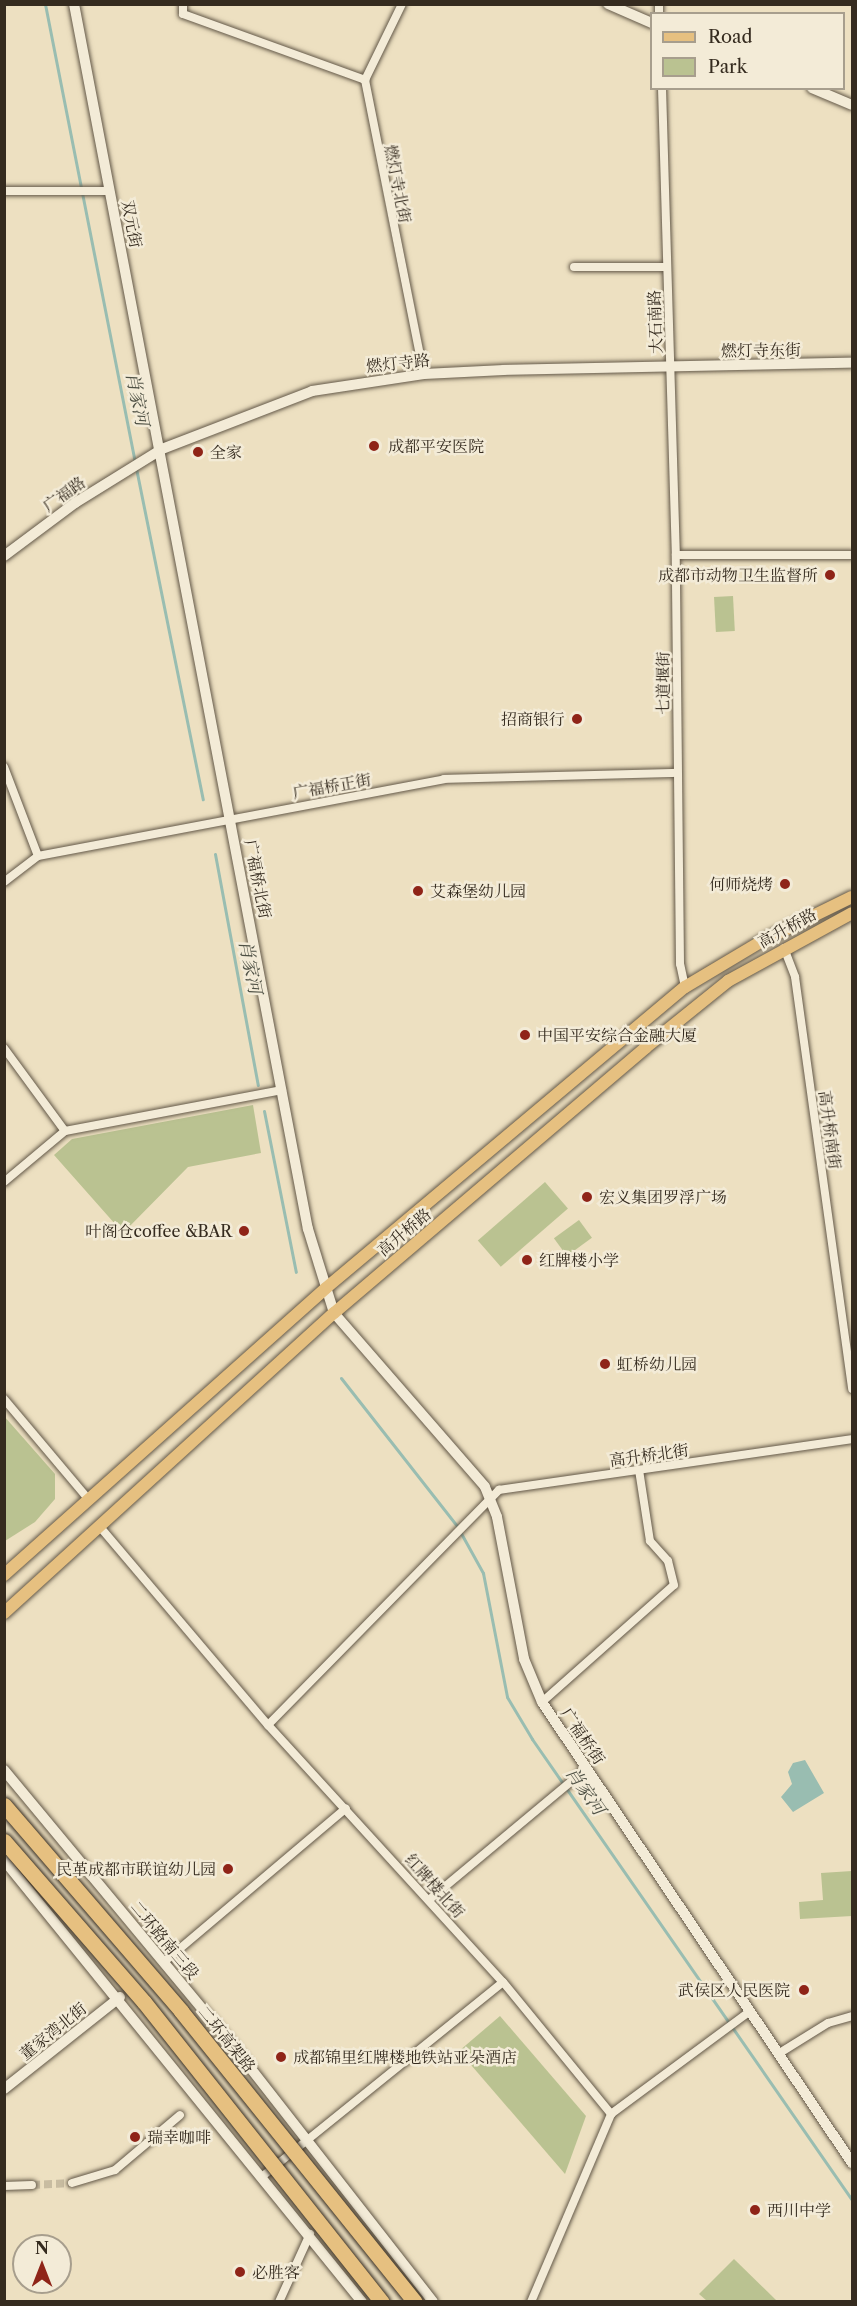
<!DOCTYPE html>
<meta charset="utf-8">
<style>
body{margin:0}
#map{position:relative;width:857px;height:2306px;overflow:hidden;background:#ede0c1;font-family:"Libre Caslon Text","Noto Serif SC",serif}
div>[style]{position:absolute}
.green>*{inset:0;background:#bac291;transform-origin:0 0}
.water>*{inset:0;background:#99bdb1}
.stream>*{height:3px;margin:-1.5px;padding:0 1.5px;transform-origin:1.5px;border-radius:1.5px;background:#99bdb1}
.street-tunnel>*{height:8px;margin-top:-4px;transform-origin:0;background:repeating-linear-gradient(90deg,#c8bca1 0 8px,transparent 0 12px)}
.roads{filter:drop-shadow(0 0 2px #635848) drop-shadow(0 0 2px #635848)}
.street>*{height:8px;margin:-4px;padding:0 4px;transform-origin:4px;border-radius:4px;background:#f3ebd7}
.secondary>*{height:10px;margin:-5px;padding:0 5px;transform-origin:5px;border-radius:5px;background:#f3ebd7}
.primary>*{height:12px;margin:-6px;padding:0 6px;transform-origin:6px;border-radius:6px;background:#e6c080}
.bridges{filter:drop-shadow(0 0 2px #352b1f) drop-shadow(0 0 2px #352b1f)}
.highway-bridge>*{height:15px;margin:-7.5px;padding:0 7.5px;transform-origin:7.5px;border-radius:7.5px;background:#e6c080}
.dots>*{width:16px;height:16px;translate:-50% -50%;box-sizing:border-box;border:3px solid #f3ebd7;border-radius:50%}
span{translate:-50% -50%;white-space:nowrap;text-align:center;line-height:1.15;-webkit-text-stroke:5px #f3ebd7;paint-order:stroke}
.street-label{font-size:16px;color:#352b1f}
.poi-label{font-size:16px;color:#352b1f}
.left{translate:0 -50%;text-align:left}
.right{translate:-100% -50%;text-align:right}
.water-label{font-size:18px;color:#4e5044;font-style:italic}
.frame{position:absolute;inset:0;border:6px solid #352b1f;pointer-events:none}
.legend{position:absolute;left:650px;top:12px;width:195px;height:78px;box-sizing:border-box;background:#f3ebd7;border:2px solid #a79e8d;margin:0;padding:8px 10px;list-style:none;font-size:18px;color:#352b1f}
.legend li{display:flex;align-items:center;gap:12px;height:30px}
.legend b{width:30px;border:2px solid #a79e8d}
.north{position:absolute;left:12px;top:2234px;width:60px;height:60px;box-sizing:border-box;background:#f3ebd7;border:2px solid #a79e8d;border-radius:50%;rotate:0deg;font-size:16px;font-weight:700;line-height:24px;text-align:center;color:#352b1f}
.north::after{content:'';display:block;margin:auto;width:21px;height:27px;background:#8f2418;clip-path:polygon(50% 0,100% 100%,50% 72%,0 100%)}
</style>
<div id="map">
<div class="green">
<i style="left:733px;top:596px;width:35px;height:19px;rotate:87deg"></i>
<i style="clip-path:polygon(253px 1105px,261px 1153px,188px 1167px,123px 1233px,54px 1155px,72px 1139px)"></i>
<i style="left:545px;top:1182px;width:35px;height:89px;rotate:49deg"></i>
<i style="left:579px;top:1220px;width:22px;height:31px;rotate:54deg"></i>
<i style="clip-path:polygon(4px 1416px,55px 1474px,55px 1499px,35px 1522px,5px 1541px)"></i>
<i style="clip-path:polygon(852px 1871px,852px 1916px,800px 1919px,799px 1902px,823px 1900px,821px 1873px)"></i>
<i style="clip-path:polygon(500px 2016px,586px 2116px,565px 2174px,459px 2051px)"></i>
<i style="clip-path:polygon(734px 2259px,777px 2301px,707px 2301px,699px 2294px)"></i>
</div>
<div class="water">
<i style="clip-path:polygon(805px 1760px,824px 1793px,793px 1812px,781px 1797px,792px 1784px,788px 1772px,793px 1763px)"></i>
</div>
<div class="stream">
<i style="left:45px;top:4px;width:467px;rotate:78.9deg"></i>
<i style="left:136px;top:468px;width:338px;rotate:78.6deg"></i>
<i style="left:215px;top:854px;width:235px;rotate:79.5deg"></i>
<i style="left:264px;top:1111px;width:164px;rotate:78.8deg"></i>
<i style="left:341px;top:1378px;width:188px;rotate:51.9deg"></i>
<i style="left:457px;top:1526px;width:54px;rotate:61deg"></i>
<i style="left:483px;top:1573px;width:126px;rotate:79deg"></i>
<i style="left:507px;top:1697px;width:49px;rotate:59.2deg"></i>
<i style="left:532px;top:1739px;width:561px;rotate:55.23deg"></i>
</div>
<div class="street-tunnel">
<i style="left:32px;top:2185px;width:40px;rotate:-2.9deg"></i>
</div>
<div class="roads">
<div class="street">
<i style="left:183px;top:4px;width:10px;rotate:90deg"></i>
<i style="left:183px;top:14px;width:194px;rotate:19.9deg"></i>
<i style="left:402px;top:4px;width:85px;rotate:116deg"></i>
<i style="left:365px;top:80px;width:300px;rotate:78.7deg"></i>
<i style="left:659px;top:4px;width:10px;rotate:90deg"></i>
<i style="left:662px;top:88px;width:467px;rotate:88.3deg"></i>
<i style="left:4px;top:191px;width:106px"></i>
<i style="left:574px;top:267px;width:92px"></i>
<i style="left:4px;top:767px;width:95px;rotate:69.1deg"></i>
<i style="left:4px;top:882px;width:43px;rotate:-37.4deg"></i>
<i style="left:38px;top:856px;width:413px;rotate:-10.7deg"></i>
<i style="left:444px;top:779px;width:233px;rotate:-1.5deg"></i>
<i style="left:784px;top:948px;width:31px;rotate:69deg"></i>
<i style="left:795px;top:977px;width:416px;rotate:82.1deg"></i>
<i style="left:685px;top:987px;width:24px;rotate:-102deg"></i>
<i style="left:680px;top:964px;width:409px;rotate:-90.6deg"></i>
<i style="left:676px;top:555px;width:176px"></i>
<i style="left:4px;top:1048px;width:103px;rotate:53.7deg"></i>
<i style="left:4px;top:1182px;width:80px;rotate:-39.9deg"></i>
<i style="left:65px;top:1131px;width:221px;rotate:-10.7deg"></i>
<i style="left:4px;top:1399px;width:132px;rotate:49.9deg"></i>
<i style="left:100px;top:1527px;width:260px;rotate:49.7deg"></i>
<i style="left:268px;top:1725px;width:348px;rotate:47.6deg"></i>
<i style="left:503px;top:1982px;width:171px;rotate:50.7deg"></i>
<i style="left:542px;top:1702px;width:176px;rotate:-41.6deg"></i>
<i style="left:674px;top:1585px;width:25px;rotate:-104deg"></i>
<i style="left:668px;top:1561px;width:27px;rotate:-132deg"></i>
<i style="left:650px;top:1541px;width:72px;rotate:-98.8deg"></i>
<i style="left:268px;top:1725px;width:330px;rotate:-45.5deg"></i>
<i style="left:499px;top:1490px;width:357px;rotate:-8.2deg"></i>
<i style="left:430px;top:1899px;width:204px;rotate:-39.8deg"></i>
<i style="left:164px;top:1962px;width:238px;rotate:-40.2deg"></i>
<i style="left:778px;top:2054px;width:59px;rotate:-31.8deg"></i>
<i style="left:828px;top:2023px;width:25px;rotate:-16deg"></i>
<i style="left:611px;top:2114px;width:173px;rotate:-36.5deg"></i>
<i style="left:264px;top:2175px;width:307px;rotate:-38.9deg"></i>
<i style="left:72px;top:2183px;width:45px;rotate:-16.8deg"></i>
<i style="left:115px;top:2170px;width:85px;rotate:-40.2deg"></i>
<i style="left:4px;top:2186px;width:28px;rotate:-2deg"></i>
<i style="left:279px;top:2302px;width:75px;rotate:-65.5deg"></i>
<i style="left:531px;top:2302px;width:204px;rotate:-66.9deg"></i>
</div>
<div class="secondary">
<i style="left:74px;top:4px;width:1247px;rotate:79.19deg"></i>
<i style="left:308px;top:1229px;width:88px;rotate:72.8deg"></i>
<i style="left:334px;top:1313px;width:230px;rotate:49deg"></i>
<i style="left:485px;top:1487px;width:32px;rotate:68deg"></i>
<i style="left:497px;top:1517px;width:145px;rotate:79.2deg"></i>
<i style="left:524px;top:1659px;width:47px;rotate:67.3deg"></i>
<i style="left:542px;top:1702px;width:556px;rotate:56.08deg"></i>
<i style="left:608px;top:4px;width:48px;rotate:23.4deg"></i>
<i style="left:812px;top:88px;width:43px;rotate:23deg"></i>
<i style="left:4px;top:556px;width:89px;rotate:-36.7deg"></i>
<i style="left:75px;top:503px;width:102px;rotate:-31.8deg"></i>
<i style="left:162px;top:449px;width:161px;rotate:-21.1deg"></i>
<i style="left:312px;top:391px;width:113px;rotate:-8.6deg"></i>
<i style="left:424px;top:374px;width:80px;rotate:-2.9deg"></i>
<i style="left:504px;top:370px;width:348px;rotate:-1.2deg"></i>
<i style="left:4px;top:1770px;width:360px;rotate:50.3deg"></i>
<i style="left:234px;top:2047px;width:323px;rotate:52deg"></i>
<i style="left:4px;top:1860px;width:569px;rotate:50.99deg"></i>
<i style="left:4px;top:2089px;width:148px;rotate:-38.4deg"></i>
</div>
<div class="primary">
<i style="left:4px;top:1575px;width:431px;rotate:-41.7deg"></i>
<i style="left:326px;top:1288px;width:468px;rotate:-40deg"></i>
<i style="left:685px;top:987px;width:90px;rotate:-30.9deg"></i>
<i style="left:762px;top:941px;width:100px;rotate:-26.1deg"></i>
<i style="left:4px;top:1613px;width:446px;rotate:-42.3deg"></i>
<i style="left:334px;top:1313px;width:409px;rotate:-40.4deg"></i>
<i style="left:645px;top:1048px;width:107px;rotate:-38.9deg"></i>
<i style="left:728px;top:981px;width:141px;rotate:-28.7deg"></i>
</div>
</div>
<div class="bridges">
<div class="highway-bridge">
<i style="left:4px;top:1805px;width:272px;rotate:49.3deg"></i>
<i style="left:181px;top:2011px;width:373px;rotate:51.2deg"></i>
<i style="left:4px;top:1841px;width:213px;rotate:49deg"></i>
<i style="left:144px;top:2002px;width:383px;rotate:51.6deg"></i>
</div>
</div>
<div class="dots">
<i style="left:374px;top:446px;background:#8f2418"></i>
<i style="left:198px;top:452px;background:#8f2418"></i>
<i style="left:830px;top:575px;background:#8f2418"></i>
<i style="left:577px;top:719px;background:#8f2418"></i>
<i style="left:785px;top:884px;background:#8f2418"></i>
<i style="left:418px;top:891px;background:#8f2418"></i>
<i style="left:525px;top:1035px;background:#8f2418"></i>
<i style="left:587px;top:1197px;background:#8f2418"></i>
<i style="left:244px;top:1231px;background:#8f2418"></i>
<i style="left:527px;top:1260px;background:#8f2418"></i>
<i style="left:605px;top:1364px;background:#8f2418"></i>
<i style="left:228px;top:1869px;background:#8f2418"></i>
<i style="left:804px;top:1990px;background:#8f2418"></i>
<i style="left:281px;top:2057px;background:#8f2418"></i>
<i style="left:135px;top:2137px;background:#8f2418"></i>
<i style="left:755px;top:2210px;background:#8f2418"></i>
<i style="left:240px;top:2272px;background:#8f2418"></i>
</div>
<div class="street-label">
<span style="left:398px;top:184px;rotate:79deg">燃灯寺北街</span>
<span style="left:132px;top:224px;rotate:79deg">双元街</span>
<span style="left:655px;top:322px;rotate:-92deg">大石南路</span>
<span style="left:761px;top:350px;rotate:-1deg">燃灯寺东街</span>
<span style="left:398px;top:363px;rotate:-6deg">燃灯寺路</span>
<span style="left:64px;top:494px;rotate:-35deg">广福路</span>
<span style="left:663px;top:683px;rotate:-90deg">七道堰街</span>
<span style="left:332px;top:786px;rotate:-10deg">广福桥正街</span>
<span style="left:258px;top:879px;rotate:79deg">广福桥北街</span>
<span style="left:787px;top:928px;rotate:-29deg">高升桥路</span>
<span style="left:830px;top:1130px;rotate:82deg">高升桥南街</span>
<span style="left:404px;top:1232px;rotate:-40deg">高升桥路</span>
<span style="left:649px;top:1455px;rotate:-8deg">高升桥北街</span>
<span style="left:583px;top:1736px;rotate:56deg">广福桥街</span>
<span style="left:435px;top:1886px;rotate:48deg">红牌楼北街</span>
<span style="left:165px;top:1940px;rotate:50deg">二环路南三段</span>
<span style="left:53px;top:2031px;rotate:-39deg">董家湾北街</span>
<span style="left:227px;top:2039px;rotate:51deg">二环高架路</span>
</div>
<div class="poi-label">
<span class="left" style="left:388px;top:446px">成都平安医院</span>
<span class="left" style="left:210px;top:452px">全家</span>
<span class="right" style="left:818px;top:575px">成都市动物卫生监督所</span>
<span class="right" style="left:565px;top:719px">招商银行</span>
<span class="right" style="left:773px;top:884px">何师烧烤</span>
<span class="left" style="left:430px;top:891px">艾森堡幼儿园</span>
<span class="left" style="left:537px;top:1035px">中国平安综合金融大厦</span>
<span class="left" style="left:599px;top:1197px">宏义集团罗浮广场</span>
<span class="right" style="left:232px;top:1231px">叶阁仓coffee &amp;BAR</span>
<span class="left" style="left:539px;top:1260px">红牌楼小学</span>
<span class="left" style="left:617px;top:1364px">虹桥幼儿园</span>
<span class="right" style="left:216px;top:1869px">民革成都市联谊幼儿园</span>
<span class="right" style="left:790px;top:1990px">武侯区人民医院</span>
<span class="left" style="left:293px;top:2057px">成都锦里红牌楼地铁站亚朵酒店</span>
<span class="left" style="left:147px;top:2137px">瑞幸咖啡</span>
<span class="left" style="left:767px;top:2210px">西川中学</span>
<span class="left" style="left:252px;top:2272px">必胜客</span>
</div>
<div class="water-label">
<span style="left:137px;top:399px;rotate:79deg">肖家河</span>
<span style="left:250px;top:967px;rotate:79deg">肖家河</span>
<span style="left:585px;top:1791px;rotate:55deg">肖家河</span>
</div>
<div class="frame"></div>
<ul class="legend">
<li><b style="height:8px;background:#e6c080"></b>Road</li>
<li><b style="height:16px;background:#bac291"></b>Park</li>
</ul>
<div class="north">N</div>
</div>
